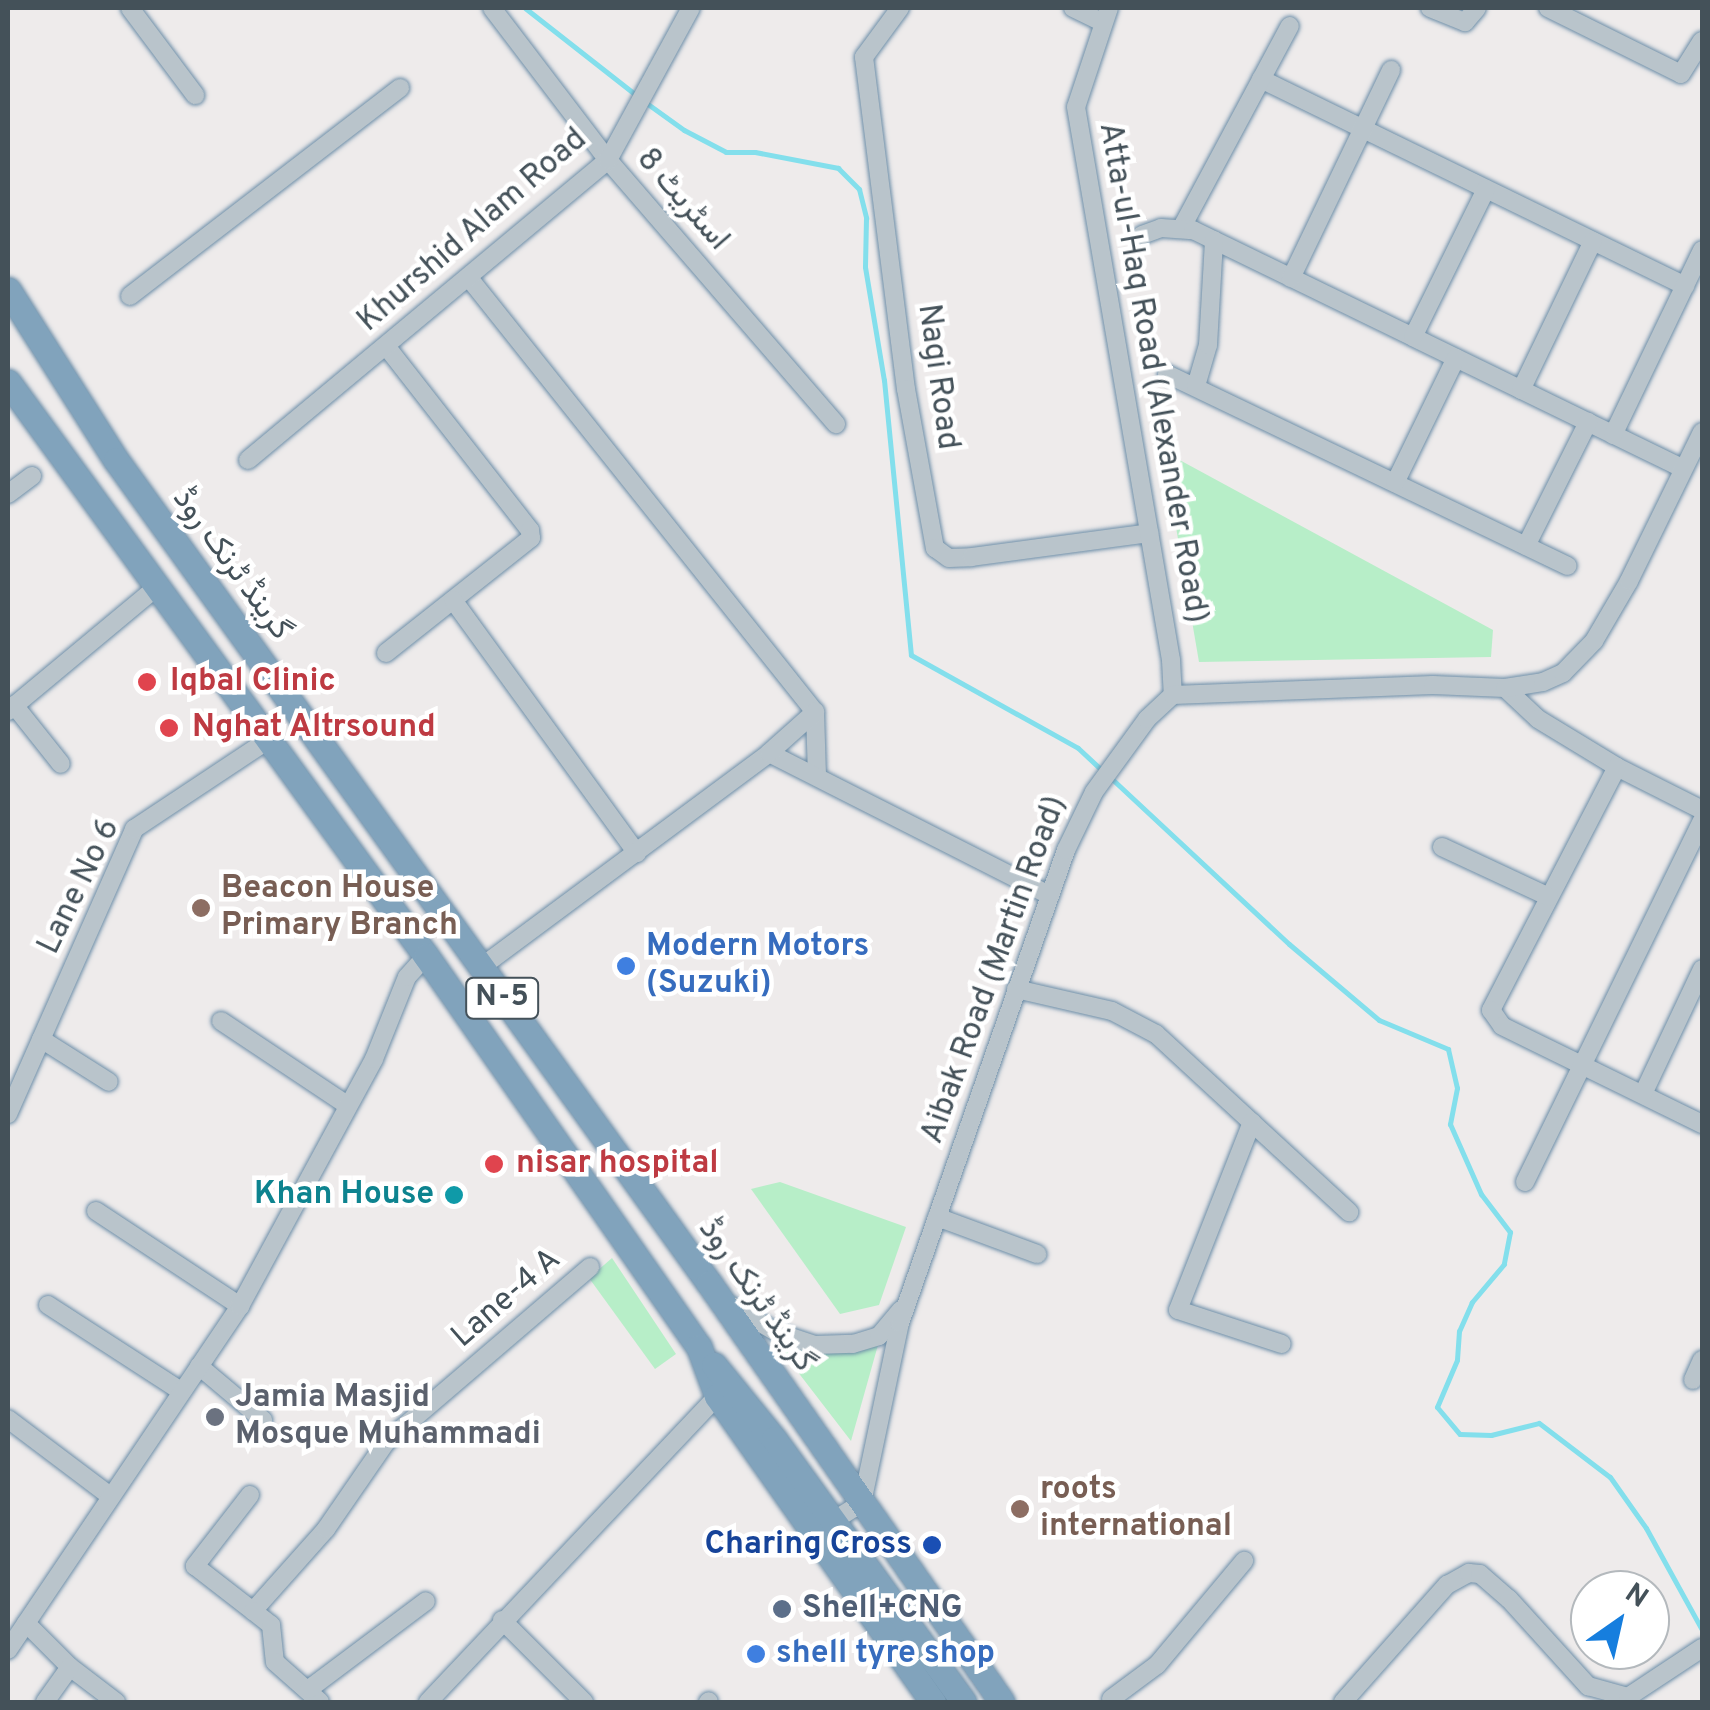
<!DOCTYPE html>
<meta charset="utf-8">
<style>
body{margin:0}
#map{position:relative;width:1710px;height:1710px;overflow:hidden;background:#eeebeb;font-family:Overpass,Vazirmatn,sans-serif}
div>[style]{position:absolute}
.green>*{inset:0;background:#b7eec8}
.stream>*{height:5px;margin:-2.5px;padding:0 2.5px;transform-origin:2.5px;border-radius:2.5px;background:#83dfec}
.roads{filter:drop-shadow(0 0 2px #6d8ea8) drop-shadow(0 0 2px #6d8ea8)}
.minor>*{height:18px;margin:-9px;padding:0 9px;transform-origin:9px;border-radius:9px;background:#b9c4cb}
.highway>*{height:25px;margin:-12.5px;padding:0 12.5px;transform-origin:12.5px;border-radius:12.5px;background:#81a3bc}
.dots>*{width:28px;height:28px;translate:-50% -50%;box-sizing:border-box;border:5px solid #fff;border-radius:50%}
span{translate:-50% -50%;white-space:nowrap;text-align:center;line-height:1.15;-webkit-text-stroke:9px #fff;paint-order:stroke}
.shield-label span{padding:2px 8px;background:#fff;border:2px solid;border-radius:8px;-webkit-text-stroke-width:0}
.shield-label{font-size:30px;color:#445159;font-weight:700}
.street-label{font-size:32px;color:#445159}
.health-label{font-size:32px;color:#be3a42;font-weight:700}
.left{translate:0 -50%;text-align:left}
.education-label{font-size:32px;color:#785e54;font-weight:700}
.shop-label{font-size:32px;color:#366cbe;font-weight:700}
.culture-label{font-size:32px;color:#0d838f;font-weight:700}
.right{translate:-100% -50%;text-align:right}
.worship-label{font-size:32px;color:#5b616d;font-weight:700}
.transit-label{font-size:32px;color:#164399;font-weight:700}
.service-label{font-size:32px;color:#4e5e75;font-weight:700}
.frame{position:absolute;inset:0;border:10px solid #445159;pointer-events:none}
.north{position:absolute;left:1570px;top:1570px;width:100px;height:100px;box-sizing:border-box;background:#fff;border:2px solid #b4b9bd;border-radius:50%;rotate:34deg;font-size:28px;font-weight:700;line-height:40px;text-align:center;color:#445159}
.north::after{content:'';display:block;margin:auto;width:35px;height:45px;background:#167ede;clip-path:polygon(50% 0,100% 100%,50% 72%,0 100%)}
</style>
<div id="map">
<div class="green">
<i style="clip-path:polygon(1163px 451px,1493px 630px,1491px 657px,1199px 662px)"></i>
<i style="clip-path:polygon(780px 1182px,906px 1227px,879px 1305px,840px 1314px,751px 1189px)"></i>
<i style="clip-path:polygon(612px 1258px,676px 1354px,655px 1369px,589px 1278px)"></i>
<i style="clip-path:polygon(774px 1341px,813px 1350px,878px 1345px,851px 1441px)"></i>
</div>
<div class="stream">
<i style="left:525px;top:8px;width:141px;rotate:38.1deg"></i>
<i style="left:645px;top:102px;width:48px;rotate:35.7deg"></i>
<i style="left:684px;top:130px;width:47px;rotate:27.6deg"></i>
<i style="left:726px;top:152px;width:29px"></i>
<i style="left:755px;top:152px;width:85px;rotate:10.9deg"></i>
<i style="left:838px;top:168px;width:30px;rotate:45deg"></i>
<i style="left:859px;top:189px;width:30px;rotate:76deg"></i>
<i style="left:866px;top:218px;width:49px;rotate:91.2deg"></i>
<i style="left:865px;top:267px;width:115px;rotate:80.5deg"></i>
<i style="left:884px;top:380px;width:276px;rotate:84.4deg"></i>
<i style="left:911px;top:655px;width:191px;rotate:29.1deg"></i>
<i style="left:1078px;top:748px;width:35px;rotate:43deg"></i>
<i style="left:1112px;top:779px;width:242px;rotate:43deg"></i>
<i style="left:1289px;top:944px;width:118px;rotate:40.2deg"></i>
<i style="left:1379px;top:1020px;width:75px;rotate:22.8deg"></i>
<i style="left:1448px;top:1049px;width:40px;rotate:77deg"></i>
<i style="left:1457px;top:1088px;width:37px;rotate:101deg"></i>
<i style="left:1450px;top:1124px;width:77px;rotate:66.1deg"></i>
<i style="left:1481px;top:1194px;width:48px;rotate:52.7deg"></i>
<i style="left:1510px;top:1232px;width:33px;rotate:101deg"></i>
<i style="left:1504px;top:1264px;width:50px;rotate:130.1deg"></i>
<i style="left:1472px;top:1302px;width:32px;rotate:114deg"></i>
<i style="left:1459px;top:1331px;width:29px;rotate:94deg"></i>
<i style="left:1457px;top:1360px;width:51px;rotate:113.1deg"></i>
<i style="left:1437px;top:1407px;width:35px;rotate:50deg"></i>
<i style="left:1460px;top:1434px;width:31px;rotate:2deg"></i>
<i style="left:1491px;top:1435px;width:49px;rotate:-14deg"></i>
<i style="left:1539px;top:1423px;width:89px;rotate:37.3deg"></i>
<i style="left:1610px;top:1477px;width:62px;rotate:54.8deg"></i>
<i style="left:1646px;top:1528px;width:116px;rotate:61.2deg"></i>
</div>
<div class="roads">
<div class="minor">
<i style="left:130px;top:8px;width:109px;rotate:53.2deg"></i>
<i style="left:492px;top:8px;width:191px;rotate:52.7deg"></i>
<i style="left:608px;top:160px;width:349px;rotate:49.2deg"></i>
<i style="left:900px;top:8px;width:61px;rotate:126.3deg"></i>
<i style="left:864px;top:57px;width:335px;rotate:82.8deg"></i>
<i style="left:906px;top:389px;width:162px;rotate:79.7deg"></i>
<i style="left:935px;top:548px;width:17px;rotate:36deg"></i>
<i style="left:949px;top:558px;width:23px;rotate:-2deg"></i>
<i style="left:972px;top:557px;width:179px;rotate:-7.7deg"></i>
<i style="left:1073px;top:8px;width:32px;rotate:26deg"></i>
<i style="left:1109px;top:8px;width:104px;rotate:108.4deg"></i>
<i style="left:1076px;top:107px;width:561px;rotate:80.25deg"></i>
<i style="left:1171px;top:660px;width:35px;rotate:87deg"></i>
<i style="left:1430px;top:8px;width:38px;rotate:22deg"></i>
<i style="left:1465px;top:22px;width:18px;rotate:-49deg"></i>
<i style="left:1548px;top:8px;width:148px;rotate:26.4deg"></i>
<i style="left:1681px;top:74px;width:39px;rotate:-58deg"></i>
<i style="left:1261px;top:79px;width:472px;rotate:26deg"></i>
<i style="left:1182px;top:227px;width:228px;rotate:-61.8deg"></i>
<i style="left:1142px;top:235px;width:20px;rotate:-20deg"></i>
<i style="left:1161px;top:228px;width:32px;rotate:4deg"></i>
<i style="left:1193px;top:230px;width:544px;rotate:25.95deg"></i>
<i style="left:469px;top:278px;width:555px;rotate:51.44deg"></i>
<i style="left:815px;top:712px;width:65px;rotate:88.2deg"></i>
<i style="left:1291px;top:278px;width:231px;rotate:-64.3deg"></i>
<i style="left:130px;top:296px;width:341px;rotate:-37.6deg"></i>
<i style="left:1413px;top:337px;width:165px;rotate:-63.7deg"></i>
<i style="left:386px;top:346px;width:234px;rotate:52deg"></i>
<i style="left:530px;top:530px;width:8px;rotate:83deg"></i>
<i style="left:531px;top:538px;width:185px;rotate:141.6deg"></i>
<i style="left:1167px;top:374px;width:444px;rotate:25.6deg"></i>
<i style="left:1196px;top:386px;width:43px;rotate:-73.7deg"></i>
<i style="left:1208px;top:345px;width:105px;rotate:-86.7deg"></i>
<i style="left:1521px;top:390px;width:165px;rotate:-64.2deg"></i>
<i style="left:1613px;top:435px;width:205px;rotate:-64.3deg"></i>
<i style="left:248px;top:460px;width:469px;rotate:-39.8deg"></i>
<i style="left:608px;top:160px;width:173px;rotate:-61.4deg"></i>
<i style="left:1395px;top:483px;width:139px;rotate:-64deg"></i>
<i style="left:8px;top:494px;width:30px;rotate:-37deg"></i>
<i style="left:1526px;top:546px;width:139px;rotate:-63.4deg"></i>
<i style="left:453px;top:600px;width:313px;rotate:54deg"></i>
<i style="left:1505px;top:688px;width:45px;rotate:43.2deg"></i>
<i style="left:1538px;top:719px;width:92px;rotate:31.3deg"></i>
<i style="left:1617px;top:767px;width:95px;rotate:26.8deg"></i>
<i style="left:14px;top:705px;width:75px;rotate:51.5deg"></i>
<i style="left:8px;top:711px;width:194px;rotate:-39.8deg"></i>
<i style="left:769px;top:753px;width:314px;rotate:26.9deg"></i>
<i style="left:1617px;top:767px;width:274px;rotate:117.4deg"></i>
<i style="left:1491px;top:1010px;width:19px;rotate:55deg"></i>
<i style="left:1502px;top:1026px;width:223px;rotate:26.1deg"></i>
<i style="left:1442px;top:847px;width:118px;rotate:25deg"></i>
<i style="left:480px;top:968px;width:360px;rotate:-36.6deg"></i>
<i style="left:769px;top:753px;width:62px;rotate:-41.7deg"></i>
<i style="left:1016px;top:989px;width:98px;rotate:12.9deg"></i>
<i style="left:1112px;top:1011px;width:50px;rotate:27.6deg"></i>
<i style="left:1156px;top:1034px;width:263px;rotate:42.7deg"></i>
<i style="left:221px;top:1021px;width:151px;rotate:33.7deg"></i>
<i style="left:41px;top:1039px;width:80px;rotate:32.3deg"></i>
<i style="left:1643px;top:1094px;width:138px;rotate:-64.7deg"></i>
<i style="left:8px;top:1114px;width:312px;rotate:-66.1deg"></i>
<i style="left:134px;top:829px;width:161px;rotate:-33.6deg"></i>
<i style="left:1252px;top:1122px;width:202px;rotate:111.5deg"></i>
<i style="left:1178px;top:1310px;width:109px;rotate:18.1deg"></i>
<i style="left:1525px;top:1182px;width:402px;rotate:-63.9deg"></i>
<i style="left:96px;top:1211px;width:173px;rotate:33.4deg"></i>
<i style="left:937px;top:1217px;width:107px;rotate:20.3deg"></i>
<i style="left:48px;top:1305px;width:158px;rotate:32.9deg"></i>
<i style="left:730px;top:1305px;width:53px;rotate:30.4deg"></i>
<i style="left:776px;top:1332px;width:41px;rotate:18.4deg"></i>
<i style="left:815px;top:1345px;width:38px;rotate:-2deg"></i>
<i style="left:853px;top:1344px;width:27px;rotate:-17deg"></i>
<i style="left:879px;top:1336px;width:34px;rotate:-50deg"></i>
<i style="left:199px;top:1366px;width:84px;rotate:40.2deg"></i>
<i style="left:1693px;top:1380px;width:22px;rotate:-66deg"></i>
<i style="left:8px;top:1419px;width:128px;rotate:37deg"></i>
<i style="left:250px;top:1495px;width:90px;rotate:127.8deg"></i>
<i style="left:195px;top:1566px;width:73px;rotate:37.8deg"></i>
<i style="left:253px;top:1611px;width:110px;rotate:-48.3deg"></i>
<i style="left:326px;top:1529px;width:106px;rotate:-55.4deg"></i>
<i style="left:386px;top:1442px;width:269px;rotate:-40.6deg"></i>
<i style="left:833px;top:1521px;width:34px;rotate:-32deg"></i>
<i style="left:862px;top:1503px;width:184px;rotate:-78.1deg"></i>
<i style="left:900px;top:1323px;width:501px;rotate:-70.66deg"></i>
<i style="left:1066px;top:850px;width:64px;rotate:-64.2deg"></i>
<i style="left:1094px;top:792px;width:90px;rotate:-54deg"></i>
<i style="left:1147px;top:719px;width:35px;rotate:-43deg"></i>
<i style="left:1173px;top:695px;width:260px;rotate:-2.2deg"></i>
<i style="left:1433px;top:685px;width:72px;rotate:2.4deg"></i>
<i style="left:1505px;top:688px;width:38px;rotate:-9deg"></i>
<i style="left:1543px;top:682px;width:22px;rotate:-24deg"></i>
<i style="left:1563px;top:673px;width:45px;rotate:-45.9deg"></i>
<i style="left:1594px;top:641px;width:69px;rotate:-59.7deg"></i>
<i style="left:1629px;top:581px;width:166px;rotate:-63.9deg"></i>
<i style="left:253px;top:1611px;width:23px;rotate:38deg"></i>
<i style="left:271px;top:1625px;width:37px;rotate:84deg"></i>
<i style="left:275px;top:1662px;width:60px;rotate:41.6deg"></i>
<i style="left:502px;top:1620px;width:116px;rotate:45deg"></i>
<i style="left:26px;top:1623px;width:62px;rotate:45deg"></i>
<i style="left:70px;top:1667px;width:58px;rotate:37.3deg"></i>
<i style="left:8px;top:1650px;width:415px;rotate:-56deg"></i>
<i style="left:240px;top:1306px;width:281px;rotate:-61.5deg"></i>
<i style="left:374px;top:1059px;width:88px;rotate:-68.1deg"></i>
<i style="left:407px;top:977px;width:28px;rotate:-48deg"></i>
<i style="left:309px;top:1689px;width:146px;rotate:-36.9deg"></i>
<i style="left:1111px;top:1699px;width:57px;rotate:-36.5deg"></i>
<i style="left:1157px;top:1665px;width:136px;rotate:-50.1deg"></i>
<i style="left:45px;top:1702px;width:43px;rotate:-54.5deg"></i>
<i style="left:428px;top:1702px;width:421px;rotate:-46.6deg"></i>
<i style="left:708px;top:1702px;width:1px;rotate:-45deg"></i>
<i style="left:1343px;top:1702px;width:157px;rotate:-48.4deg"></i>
<i style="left:1447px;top:1585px;width:25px;rotate:-29deg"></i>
<i style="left:1469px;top:1573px;width:11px;rotate:5deg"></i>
<i style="left:1480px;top:1574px;width:38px;rotate:41deg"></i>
<i style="left:1509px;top:1599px;width:118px;rotate:47.8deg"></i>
<i style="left:1588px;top:1686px;width:41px;rotate:15.4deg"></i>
<i style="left:1628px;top:1697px;width:89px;rotate:-33.5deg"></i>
</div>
<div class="highway">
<i style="left:8px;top:290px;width:201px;rotate:57.6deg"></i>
<i style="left:116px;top:460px;width:1014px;rotate:54.23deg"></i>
<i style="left:709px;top:1283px;width:511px;rotate:55.04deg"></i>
<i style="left:8px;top:382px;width:710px;rotate:53.94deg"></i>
<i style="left:426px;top:956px;width:477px;rotate:55.1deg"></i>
<i style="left:699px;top:1347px;width:52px;rotate:69.8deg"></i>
<i style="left:717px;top:1396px;width:375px;rotate:54.8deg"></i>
<i style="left:714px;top:1365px;width:95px;rotate:51deg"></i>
<i style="left:774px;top:1439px;width:324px;rotate:54.2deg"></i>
</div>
</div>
<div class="dots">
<i style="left:147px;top:682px;background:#e0444e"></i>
<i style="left:169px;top:728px;background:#e0444e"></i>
<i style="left:201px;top:908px;background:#8d6e63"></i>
<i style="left:626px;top:966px;background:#3f7fe0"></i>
<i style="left:494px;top:1164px;background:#e0444e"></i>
<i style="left:454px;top:1195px;background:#0f9aa8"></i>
<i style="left:215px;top:1417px;background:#6b7280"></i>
<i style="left:1020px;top:1509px;background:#8d6e63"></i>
<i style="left:932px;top:1545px;background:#1a4fb4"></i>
<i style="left:782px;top:1609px;background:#5c6f8a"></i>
<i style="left:756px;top:1654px;background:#3f7fe0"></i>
</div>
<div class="shield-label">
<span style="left:502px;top:998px">N-5</span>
</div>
<div class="street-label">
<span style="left:682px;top:200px;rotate:49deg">اسٹریٹ 8</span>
<span style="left:473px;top:231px;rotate:-41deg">Khurshid Alam Road</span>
<span style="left:1152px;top:373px;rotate:80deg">Atta-ul-Haq Road (Alexander Road)</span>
<span style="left:937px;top:377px;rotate:82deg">Nagi Road</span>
<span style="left:231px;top:565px;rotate:54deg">گرینڈ ٹرنک روڈ</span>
<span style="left:80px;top:887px;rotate:-64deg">Lane No 6</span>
<span style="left:995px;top:970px;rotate:-70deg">Aibak Road (Martin Road)</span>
<span style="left:756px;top:1296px;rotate:55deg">گرینڈ ٹرنک روڈ</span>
<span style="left:507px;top:1299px;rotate:-41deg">Lane-4 A</span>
</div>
<div class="health-label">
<span class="left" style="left:170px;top:682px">Iqbal Clinic</span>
<span class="left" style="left:192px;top:728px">Nghat Altrsound</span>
<span class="left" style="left:516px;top:1164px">nisar hospital</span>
</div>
<div class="education-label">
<span class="left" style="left:221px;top:908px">Beacon House<br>Primary Branch</span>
<span class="left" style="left:1040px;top:1509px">roots<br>international</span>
</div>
<div class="shop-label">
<span class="left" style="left:646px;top:966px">Modern Motors<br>(Suzuki)</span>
<span class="left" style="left:776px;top:1654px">shell tyre shop</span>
</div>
<div class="culture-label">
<span class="right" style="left:434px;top:1195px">Khan House</span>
</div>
<div class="worship-label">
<span class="left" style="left:235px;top:1417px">Jamia Masjid<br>Mosque Muhammadi</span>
</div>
<div class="transit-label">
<span class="right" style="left:912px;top:1545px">Charing Cross</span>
</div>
<div class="service-label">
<span class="left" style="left:802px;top:1609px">Shell+CNG</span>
</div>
<div class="frame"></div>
<div class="north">N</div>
</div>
